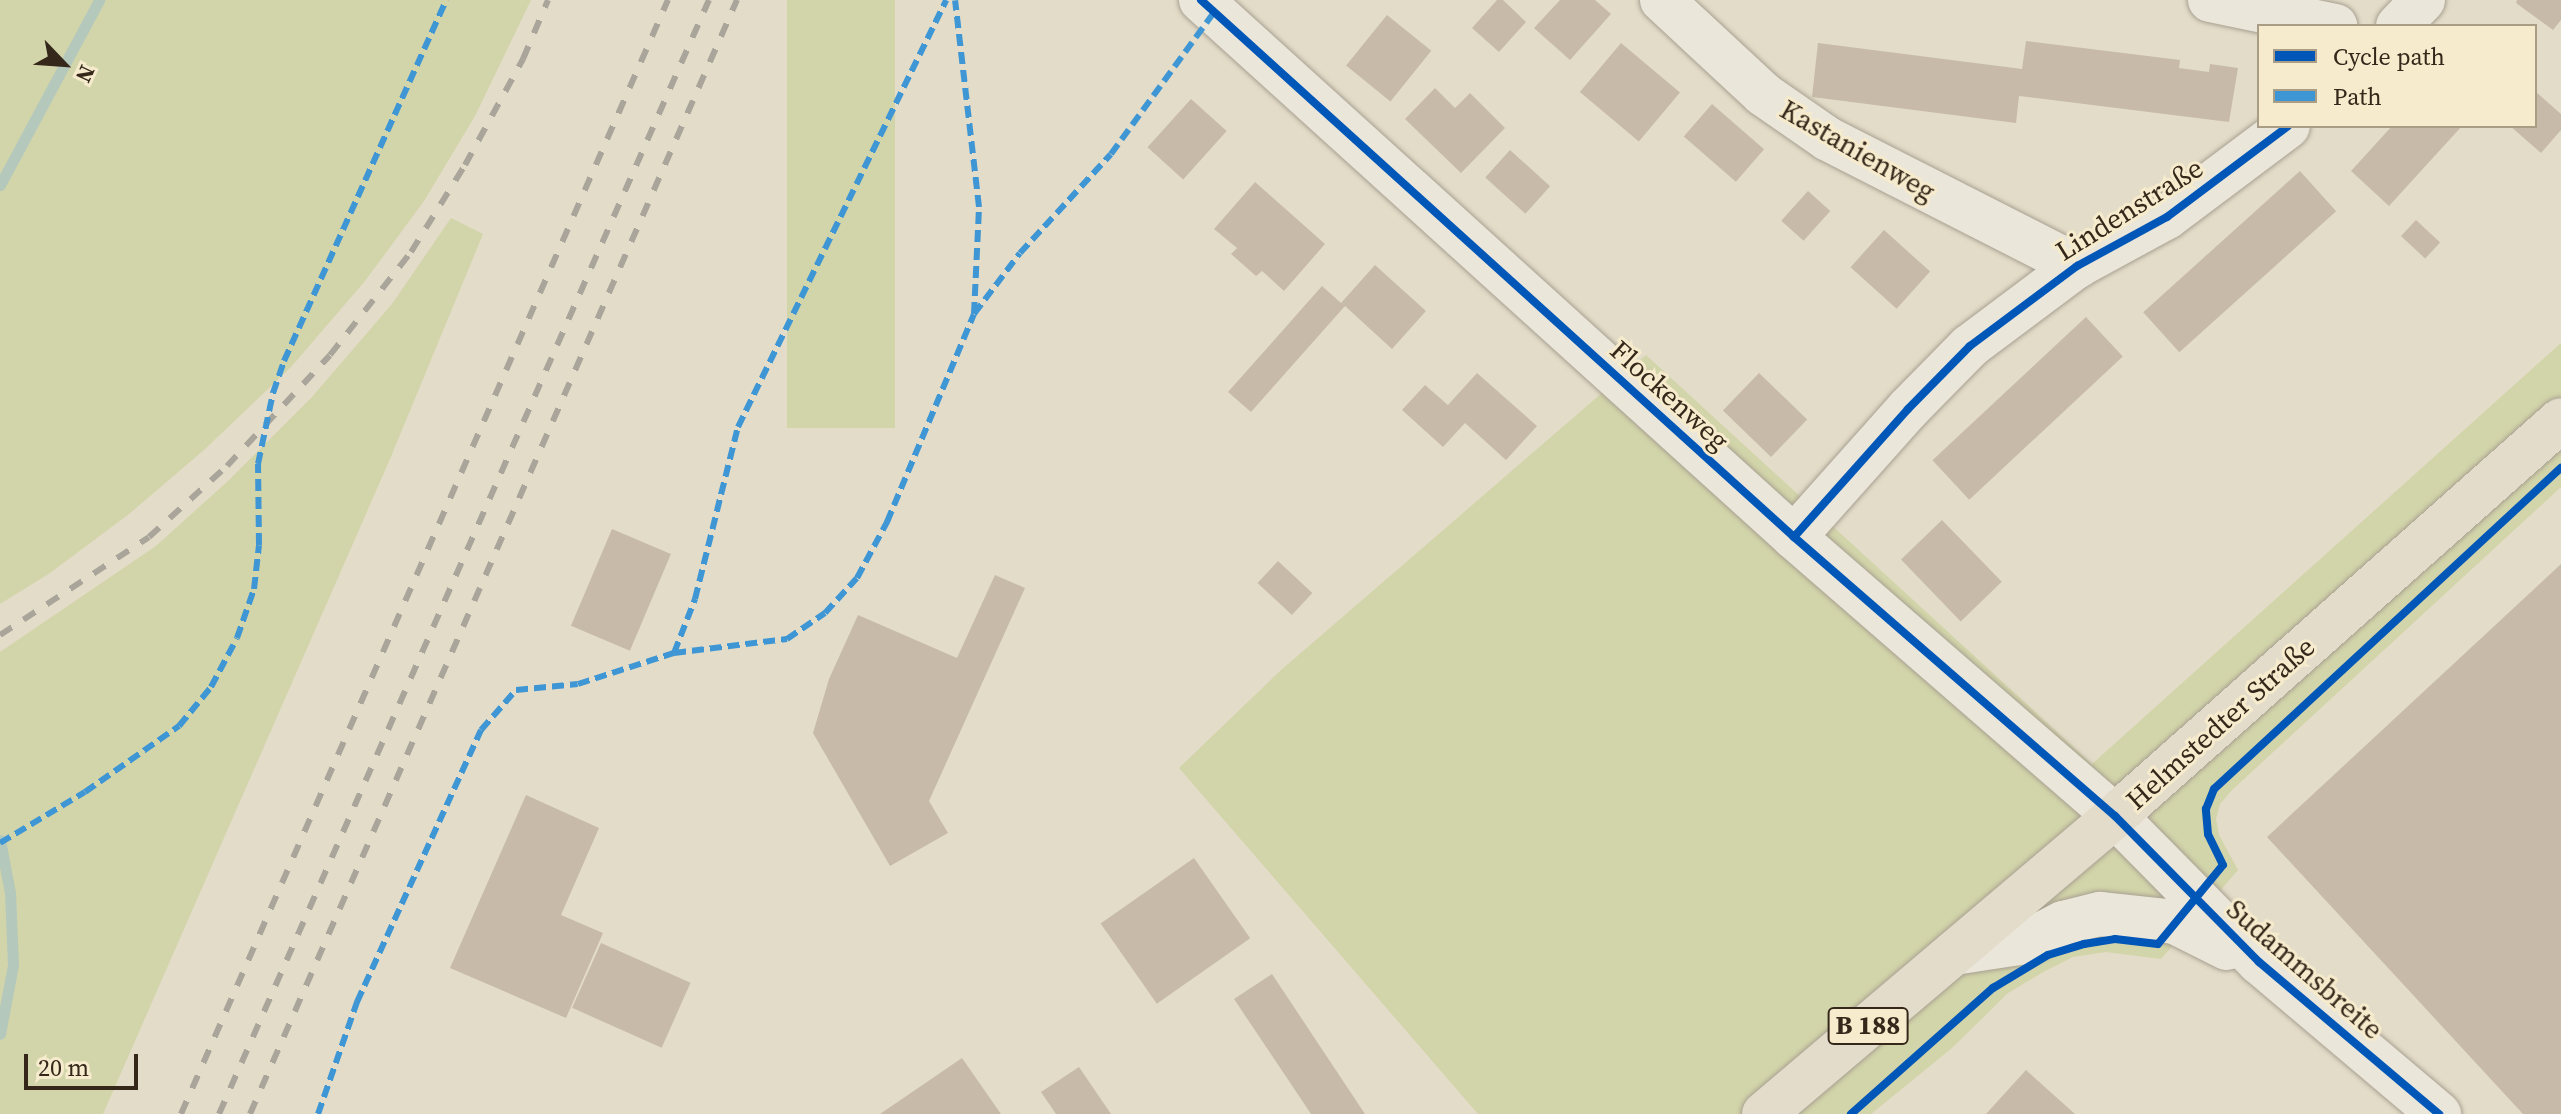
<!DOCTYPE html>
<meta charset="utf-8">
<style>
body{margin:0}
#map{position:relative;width:2561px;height:1114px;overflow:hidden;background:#e3dcc8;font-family:"Source Serif 4",serif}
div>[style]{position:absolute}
.green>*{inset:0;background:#d2d4a9;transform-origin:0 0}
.stream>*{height:11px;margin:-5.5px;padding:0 5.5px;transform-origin:5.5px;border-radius:5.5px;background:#b4c8bc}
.building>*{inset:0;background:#c7baa9;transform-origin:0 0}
.roads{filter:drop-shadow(0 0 2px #a8a092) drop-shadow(0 0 2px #a8a092)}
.minor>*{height:44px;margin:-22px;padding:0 22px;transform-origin:22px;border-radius:22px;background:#ebe6da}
.major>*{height:44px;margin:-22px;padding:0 22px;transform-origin:22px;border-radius:22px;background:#e3dccb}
.rail>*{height:6px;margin-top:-3px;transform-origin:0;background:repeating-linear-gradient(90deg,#a9a59b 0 14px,transparent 0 28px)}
.quiet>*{height:6px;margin-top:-3px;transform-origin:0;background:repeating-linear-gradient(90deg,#3e96d4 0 12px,transparent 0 18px)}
.cycleway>*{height:8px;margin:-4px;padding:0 4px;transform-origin:4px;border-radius:4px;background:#0057b8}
span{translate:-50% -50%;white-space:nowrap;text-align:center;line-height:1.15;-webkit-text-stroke:6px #f6ebcc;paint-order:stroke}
.shield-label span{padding:2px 6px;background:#f6ebcc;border:2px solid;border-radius:6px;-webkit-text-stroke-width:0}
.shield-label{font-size:26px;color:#35281b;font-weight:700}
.street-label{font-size:28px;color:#35281b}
.legend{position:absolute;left:2257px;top:24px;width:280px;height:104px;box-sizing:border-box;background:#f6ebcc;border:2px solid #a99d85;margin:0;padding:10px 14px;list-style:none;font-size:24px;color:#35281b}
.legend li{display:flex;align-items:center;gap:16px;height:40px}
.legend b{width:40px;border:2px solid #a99d85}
.north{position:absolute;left:24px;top:24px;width:80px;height:80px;-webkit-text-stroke:6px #f6ebcc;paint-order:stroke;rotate:115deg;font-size:22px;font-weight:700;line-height:32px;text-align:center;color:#35281b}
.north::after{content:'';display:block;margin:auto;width:28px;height:36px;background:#35281b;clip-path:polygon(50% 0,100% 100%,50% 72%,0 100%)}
.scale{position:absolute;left:24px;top:1054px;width:114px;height:36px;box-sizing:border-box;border:4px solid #35281b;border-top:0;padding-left:10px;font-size:24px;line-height:28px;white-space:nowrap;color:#35281b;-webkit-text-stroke:6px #f6ebcc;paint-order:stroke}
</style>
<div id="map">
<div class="green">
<i style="clip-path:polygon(0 0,531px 0,475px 116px,424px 201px,365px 281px,291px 367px,204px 450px,129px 514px,50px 573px,0 604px)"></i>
<i style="left:787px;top:0;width:108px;height:428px"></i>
<i style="clip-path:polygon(451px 218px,483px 234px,390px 459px,103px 1114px,0 1114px,0 652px,156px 546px,228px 481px,312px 397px,392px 304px)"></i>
<i style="clip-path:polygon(2561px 343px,2561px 487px,2232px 790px,2220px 804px,2216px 819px,2219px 835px,2238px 870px,2161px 959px,2106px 952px,2073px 957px,2045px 971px,2008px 993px,1952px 1048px,1871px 1114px,1478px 1114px,1179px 768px,1280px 671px,1646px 355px,2092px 764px)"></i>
</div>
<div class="stream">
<i style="left:0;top:185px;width:210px;rotate:-61.8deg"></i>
<i style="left:0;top:840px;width:54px;rotate:79.3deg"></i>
<i style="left:10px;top:893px;width:72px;rotate:87.6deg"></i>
<i style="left:13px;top:965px;width:70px;rotate:100.7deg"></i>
</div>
<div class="building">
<i style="clip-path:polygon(1497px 0,1503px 0,1526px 22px,1499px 52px,1472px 28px)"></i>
<i style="clip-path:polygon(1560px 0,1595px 0,1611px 14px,1570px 60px,1534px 28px)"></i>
<i style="clip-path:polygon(2517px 0,2561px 0,2561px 20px,2553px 30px,2516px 3px)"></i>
<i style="left:1387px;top:15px;width:57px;height:65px;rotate:39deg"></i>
<i style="clip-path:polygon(2026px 41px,2180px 60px,2179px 68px,2209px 72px,2210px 64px,2238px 68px,2229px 122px,2019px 96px,2016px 123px,1812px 97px,1818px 43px,2022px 69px)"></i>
<i style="left:1621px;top:43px;width:77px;height:64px;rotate:40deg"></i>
<i style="clip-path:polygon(1435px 88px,1455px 108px,1470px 93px,1505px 128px,1461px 173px,1405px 119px)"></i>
<i style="clip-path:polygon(2535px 91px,2561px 114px,2561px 130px,2541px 153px,2510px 126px,2535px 126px)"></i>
<i style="left:1191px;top:99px;width:48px;height:65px;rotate:42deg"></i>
<i style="left:1712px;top:104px;width:69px;height:43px;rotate:41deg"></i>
<i style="clip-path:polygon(2392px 126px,2462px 126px,2389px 206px,2351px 171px)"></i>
<i style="left:1510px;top:150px;width:54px;height:37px;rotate:42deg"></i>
<i style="left:2300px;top:171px;width:54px;height:211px;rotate:48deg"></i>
<i style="clip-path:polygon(1255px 182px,1325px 244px,1284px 291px,1262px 271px,1256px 276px,1231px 254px,1237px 248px,1214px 229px)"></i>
<i style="left:1808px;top:191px;width:30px;height:40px;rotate:42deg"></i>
<i style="left:2416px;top:220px;width:33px;height:22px;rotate:43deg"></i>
<i style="left:1884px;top:230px;width:62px;height:50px;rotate:42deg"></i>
<i style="clip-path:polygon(1375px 265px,1426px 311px,1392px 349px,1345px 306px,1251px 412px,1228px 392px,1322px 286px,1341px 303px)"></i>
<i style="left:2086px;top:317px;width:54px;height:210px;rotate:47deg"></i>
<i style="clip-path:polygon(1477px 373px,1537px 426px,1506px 460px,1465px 423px,1443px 447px,1402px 410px,1425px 385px,1448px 405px)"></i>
<i style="left:1759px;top:373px;width:67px;height:52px;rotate:44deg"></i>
<i style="left:1942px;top:520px;width:86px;height:57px;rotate:46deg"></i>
<i style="left:612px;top:529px;width:64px;height:105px;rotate:23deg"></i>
<i style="left:1278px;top:561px;width:47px;height:30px;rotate:43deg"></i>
<i style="clip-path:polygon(2561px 564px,2561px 1114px,2523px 1114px,2267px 837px)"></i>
<i style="clip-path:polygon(995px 575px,1025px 588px,929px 801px,948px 833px,890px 866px,813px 733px,829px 679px,858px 615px,957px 658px)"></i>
<i style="clip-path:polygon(526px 795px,599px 828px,561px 915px,603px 933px,566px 1018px,450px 968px)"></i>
<i style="left:1194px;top:858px;width:98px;height:114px;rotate:55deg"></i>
<i style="left:601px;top:943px;width:98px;height:71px;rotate:24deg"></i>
<i style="clip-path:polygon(1272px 974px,1365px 1114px,1311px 1114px,1234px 999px)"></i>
<i style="clip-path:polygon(962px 1058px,1001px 1114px,880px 1114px)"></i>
<i style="clip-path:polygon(1079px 1067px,1111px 1114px,1056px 1114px,1041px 1092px)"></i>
<i style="clip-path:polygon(2026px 1070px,2075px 1114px,1986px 1114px)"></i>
</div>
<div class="roads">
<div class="minor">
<i style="left:1201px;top:0;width:800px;rotate:42.16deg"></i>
<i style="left:1794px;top:537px;width:425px;rotate:41deg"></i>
<i style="left:2115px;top:816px;width:205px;rotate:45.4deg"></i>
<i style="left:2259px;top:962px;width:236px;rotate:40.2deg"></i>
<i style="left:1662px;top:0;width:138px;rotate:42.9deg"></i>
<i style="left:1763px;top:94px;width:79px;rotate:34.7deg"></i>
<i style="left:1828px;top:139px;width:280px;rotate:27deg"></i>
<i style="left:2210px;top:0;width:128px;rotate:11.7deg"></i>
<i style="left:2398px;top:26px;width:36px;rotate:-46deg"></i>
<i style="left:1794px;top:537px;width:171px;rotate:-48.3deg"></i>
<i style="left:1908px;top:409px;width:88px;rotate:-45.5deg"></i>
<i style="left:1970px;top:346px;width:134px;rotate:-36.8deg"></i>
<i style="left:2077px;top:266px;width:102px;rotate:-28.6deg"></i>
<i style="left:2167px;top:217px;width:151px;rotate:-36.9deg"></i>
<i style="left:1954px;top:953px;width:73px;rotate:-8.7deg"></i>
<i style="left:2026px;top:942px;width:42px;rotate:-27.2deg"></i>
<i style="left:2063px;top:923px;width:38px;rotate:-14deg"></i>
<i style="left:2100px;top:914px;width:75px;rotate:6.1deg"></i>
<i style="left:2175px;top:922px;width:58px;rotate:26.6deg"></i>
</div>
<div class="major">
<i style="left:1764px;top:1114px;width:460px;rotate:-40.3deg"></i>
<i style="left:2115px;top:816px;width:596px;rotate:-41.6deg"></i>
</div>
</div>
<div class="rail">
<i style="left:0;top:635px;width:178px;rotate:-33.3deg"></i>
<i style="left:149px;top:537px;width:105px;rotate:-42.3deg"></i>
<i style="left:227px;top:466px;width:151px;rotate:-47.1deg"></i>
<i style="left:330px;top:355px;width:131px;rotate:-51.8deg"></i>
<i style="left:411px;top:252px;width:102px;rotate:-58.2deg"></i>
<i style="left:465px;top:165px;width:121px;rotate:-61.3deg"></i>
<i style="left:523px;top:59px;width:64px;rotate:-67deg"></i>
<i style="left:181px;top:1114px;width:1216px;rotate:-66.39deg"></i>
<i style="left:219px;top:1114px;width:1217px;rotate:-66.26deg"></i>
<i style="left:250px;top:1114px;width:1216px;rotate:-66.39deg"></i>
</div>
<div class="quiet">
<i style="left:974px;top:314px;width:76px;rotate:-53deg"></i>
<i style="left:1020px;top:253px;width:134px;rotate:-47.4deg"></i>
<i style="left:1111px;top:154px;width:175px;rotate:-54deg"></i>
<i style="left:674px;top:653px;width:58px;rotate:-68.7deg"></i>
<i style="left:695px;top:599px;width:177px;rotate:-76deg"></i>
<i style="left:738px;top:427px;width:475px;rotate:-64deg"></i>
<i style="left:0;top:843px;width:99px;rotate:-31deg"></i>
<i style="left:85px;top:792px;width:115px;rotate:-35.1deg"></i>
<i style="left:179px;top:726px;width:50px;rotate:-50.6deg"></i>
<i style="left:211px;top:687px;width:55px;rotate:-62deg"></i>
<i style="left:237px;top:638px;width:52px;rotate:-70.9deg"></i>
<i style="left:254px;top:589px;width:44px;rotate:-83.5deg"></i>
<i style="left:259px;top:545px;width:81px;rotate:-90.7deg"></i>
<i style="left:258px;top:464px;width:73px;rotate:-78.1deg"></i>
<i style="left:273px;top:393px;width:34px;rotate:-71deg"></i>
<i style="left:284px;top:361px;width:396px;rotate:-65.8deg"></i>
<i style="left:318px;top:1114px;width:119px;rotate:-70.8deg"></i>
<i style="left:357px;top:1002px;width:299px;rotate:-65.5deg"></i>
<i style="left:481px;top:730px;width:53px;rotate:-48.8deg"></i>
<i style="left:516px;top:690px;width:62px;rotate:-5.5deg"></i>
<i style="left:578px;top:684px;width:101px;rotate:-17.9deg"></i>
<i style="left:674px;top:653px;width:114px;rotate:-7.1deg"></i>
<i style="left:787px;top:639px;width:46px;rotate:-34.4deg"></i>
<i style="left:825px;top:613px;width:47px;rotate:-47.6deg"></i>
<i style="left:857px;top:578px;width:64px;rotate:-61.8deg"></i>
<i style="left:887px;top:522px;width:225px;rotate:-67.3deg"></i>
<i style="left:974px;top:314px;width:107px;rotate:-87.3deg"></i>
<i style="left:979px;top:207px;width:208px;rotate:-96.6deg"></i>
</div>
<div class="cycleway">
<i style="left:1201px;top:0;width:800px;rotate:42.16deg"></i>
<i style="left:1794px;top:537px;width:425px;rotate:41deg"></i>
<i style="left:2115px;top:816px;width:205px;rotate:45.4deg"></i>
<i style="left:2259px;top:962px;width:236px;rotate:40.2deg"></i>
<i style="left:1794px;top:537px;width:171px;rotate:-48.3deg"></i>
<i style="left:1908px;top:409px;width:88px;rotate:-45.5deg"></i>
<i style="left:1970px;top:346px;width:134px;rotate:-36.8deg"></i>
<i style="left:2077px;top:266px;width:102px;rotate:-28.6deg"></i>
<i style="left:2167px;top:217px;width:151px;rotate:-36.9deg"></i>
<i style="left:1851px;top:1114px;width:190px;rotate:-41.6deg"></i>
<i style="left:1993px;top:988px;width:64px;rotate:-31deg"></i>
<i style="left:2048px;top:955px;width:38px;rotate:-17deg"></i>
<i style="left:2084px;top:944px;width:31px;rotate:-9deg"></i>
<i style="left:2115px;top:939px;width:43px;rotate:6.6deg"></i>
<i style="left:2158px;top:944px;width:102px;rotate:-50.6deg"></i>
<i style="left:2223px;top:865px;width:34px;rotate:-116deg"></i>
<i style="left:2208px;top:834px;width:25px;rotate:-95deg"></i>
<i style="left:2206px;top:809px;width:22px;rotate:-68deg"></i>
<i style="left:2214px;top:789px;width:473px;rotate:-42.8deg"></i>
</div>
<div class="shield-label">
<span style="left:1868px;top:1026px">B 188</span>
</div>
<div class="street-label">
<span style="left:1858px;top:150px;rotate:30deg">Kastanienweg</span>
<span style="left:2129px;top:209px;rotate:-32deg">Lindenstraße</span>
<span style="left:1670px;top:395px;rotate:42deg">Flockenweg</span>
<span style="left:2220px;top:723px;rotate:-42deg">Helmstedter Straße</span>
<span style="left:2305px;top:969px;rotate:41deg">Sudammsbreite</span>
</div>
<ul class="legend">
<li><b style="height:10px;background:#0057b8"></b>Cycle path</li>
<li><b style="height:10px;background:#3e96d4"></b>Path</li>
</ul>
<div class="north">N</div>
<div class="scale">20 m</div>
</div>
